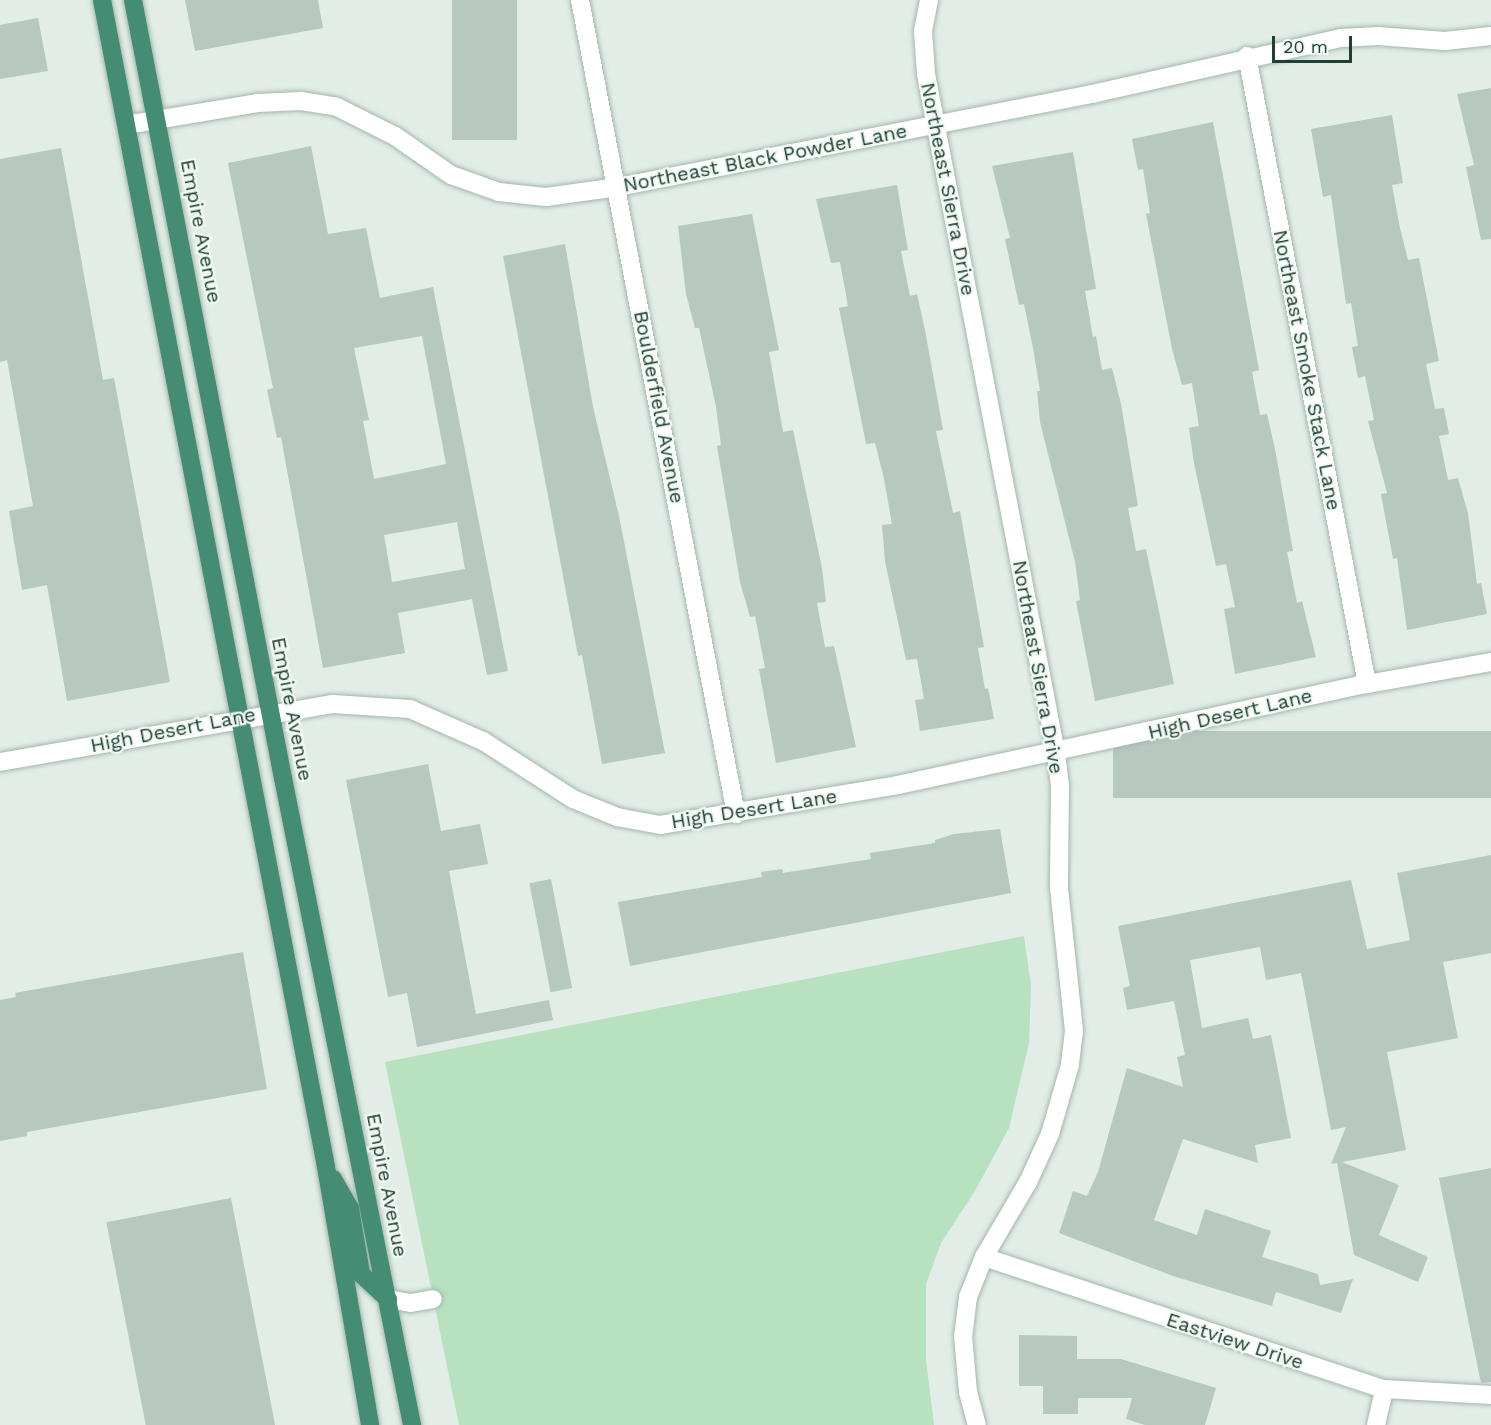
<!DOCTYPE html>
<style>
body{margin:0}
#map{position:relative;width:1491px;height:1425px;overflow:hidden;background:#e1ede6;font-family:"Work Sans",sans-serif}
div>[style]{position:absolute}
.green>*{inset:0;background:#b7e1bf}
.building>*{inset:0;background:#b6c8bf;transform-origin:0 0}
.roads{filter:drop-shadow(0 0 2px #a3b6ad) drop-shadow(0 0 2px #a3b6ad)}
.minor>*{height:18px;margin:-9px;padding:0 9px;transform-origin:9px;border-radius:9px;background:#fff}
.trunk>*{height:18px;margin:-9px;padding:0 9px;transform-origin:9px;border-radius:9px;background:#448c74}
span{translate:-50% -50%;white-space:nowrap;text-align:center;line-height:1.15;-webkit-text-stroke:4.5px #f2f9f5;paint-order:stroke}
.street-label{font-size:20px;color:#1f4034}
.scale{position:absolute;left:1272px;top:36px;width:80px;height:27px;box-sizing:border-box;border:3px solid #1f4034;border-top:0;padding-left:8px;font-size:18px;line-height:21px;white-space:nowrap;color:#1f4034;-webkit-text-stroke:4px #f2f9f5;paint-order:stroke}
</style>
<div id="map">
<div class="green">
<i style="clip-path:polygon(1024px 936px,1031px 986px,1029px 1043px,1009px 1128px,975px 1191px,941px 1243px,926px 1284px,926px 1360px,934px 1425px,459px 1425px,385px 1062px)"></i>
</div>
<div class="building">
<i style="clip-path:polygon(185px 0,318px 0,323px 28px,195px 51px)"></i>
<i style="left:452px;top:0;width:65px;height:140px"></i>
<i style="clip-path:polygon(38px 18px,48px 71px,0 79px,0 25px)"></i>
<i style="clip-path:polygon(1491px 88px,1491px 239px,1481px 240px,1466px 167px,1474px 165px,1457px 94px)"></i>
<i style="clip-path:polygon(1392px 115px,1403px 183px,1392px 185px,1400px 228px,1408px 260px,1419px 258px,1439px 361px,1426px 364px,1435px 409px,1444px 408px,1449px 434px,1439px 436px,1448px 480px,1458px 478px,1468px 513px,1477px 584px,1481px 583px,1487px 614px,1407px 630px,1397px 558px,1393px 559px,1381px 494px,1387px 493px,1368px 421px,1374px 420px,1365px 376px,1358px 378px,1352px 347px,1358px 346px,1351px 303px,1346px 304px,1331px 195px,1323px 197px,1311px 129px)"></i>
<i style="clip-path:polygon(1213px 122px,1259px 370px,1252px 372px,1260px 415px,1267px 414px,1275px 449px,1293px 551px,1287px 552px,1297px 603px,1302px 601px,1316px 657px,1235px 674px,1224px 609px,1235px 607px,1226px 564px,1216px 566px,1194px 463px,1189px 428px,1199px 426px,1192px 383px,1182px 385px,1172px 349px,1146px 214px,1150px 213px,1143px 169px,1138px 170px,1132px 139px)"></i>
<i style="clip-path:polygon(evenodd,311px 146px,328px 234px,366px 228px,380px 298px,433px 287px,508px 671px,487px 675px,472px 599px,398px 613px,405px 653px,323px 668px,281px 437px,277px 438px,267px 390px,273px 388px,228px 163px,311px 146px,422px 336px,446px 464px,374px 479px,363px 421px,369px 420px,354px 348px,422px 336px,311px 146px,457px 522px,465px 569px,392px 582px,384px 535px,457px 522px)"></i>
<i style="clip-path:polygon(61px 148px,103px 380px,114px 378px,170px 682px,67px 701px,47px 585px,22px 590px,9px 511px,33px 506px,7px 360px,0 362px,0 159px)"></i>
<i style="clip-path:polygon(1073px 152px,1096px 289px,1085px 291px,1093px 337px,1096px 336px,1102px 370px,1112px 368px,1121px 404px,1138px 506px,1128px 508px,1136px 551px,1146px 549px,1174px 684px,1095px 701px,1076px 601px,1080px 600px,1075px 562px,1040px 422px,1037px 391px,1040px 391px,1033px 348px,1024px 304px,1019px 305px,1005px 239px,1010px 238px,992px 166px)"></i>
<i style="clip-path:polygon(897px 185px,908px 250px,901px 251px,910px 296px,917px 294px,925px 330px,943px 430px,936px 431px,953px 513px,960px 511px,984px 647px,978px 648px,985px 689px,988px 688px,994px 719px,920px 731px,915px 700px,924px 699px,917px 659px,906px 660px,885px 561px,882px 525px,892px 524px,884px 479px,875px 443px,866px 444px,839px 308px,848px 306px,840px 262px,831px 263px,816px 199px)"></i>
<i style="clip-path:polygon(752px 214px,779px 350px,769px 352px,783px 432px,793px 430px,822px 568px,826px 602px,817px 603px,825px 647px,834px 646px,856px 747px,776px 763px,759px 669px,765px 668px,755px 616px,750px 617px,740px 582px,717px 446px,721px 445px,716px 407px,699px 328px,695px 328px,686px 294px,678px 226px)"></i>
<i style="clip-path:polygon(565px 244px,593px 407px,619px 516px,665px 753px,602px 764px,582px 655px,578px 656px,503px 256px)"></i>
<i style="left:1491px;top:731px;width:67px;height:378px;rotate:90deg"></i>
<i style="clip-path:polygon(428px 764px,441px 831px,480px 824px,488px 864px,449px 871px,476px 1014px,549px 1000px,553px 1020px,417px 1047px,407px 993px,388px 997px,346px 780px)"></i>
<i style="clip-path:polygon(1000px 829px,1011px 893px,630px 966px,618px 902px,762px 877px,761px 872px,782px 869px,783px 873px,871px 859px,870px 853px,935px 843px,935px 840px,954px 834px)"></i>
<i style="clip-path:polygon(1491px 855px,1491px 953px,1443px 962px,1458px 1038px,1387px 1052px,1406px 1150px,1342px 1162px,1399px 1185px,1379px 1235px,1428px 1257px,1418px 1282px,1354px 1255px,1337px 1163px,1331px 1164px,1346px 1127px,1331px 1130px,1301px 973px,1266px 980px,1260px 947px,1190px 960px,1202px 1028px,1248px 1018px,1253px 1039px,1271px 1035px,1291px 1138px,1255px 1145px,1258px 1163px,1183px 1139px,1154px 1220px,1197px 1235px,1205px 1209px,1271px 1231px,1262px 1257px,1318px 1274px,1320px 1285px,1353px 1279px,1341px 1313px,1276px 1292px,1272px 1306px,1173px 1276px,1059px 1233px,1073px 1191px,1087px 1196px,1098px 1172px,1127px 1068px,1183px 1087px,1177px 1057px,1185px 1055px,1174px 1001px,1127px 1010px,1123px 988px,1130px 986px,1118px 926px,1351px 880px,1367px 949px,1410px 940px,1397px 873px)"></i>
<i style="left:551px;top:879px;width:111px;height:22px;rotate:79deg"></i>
<i style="clip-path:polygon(243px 952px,267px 1089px,27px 1132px,27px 1136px,0 1141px,0 1000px,16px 997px,15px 993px)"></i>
<i style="clip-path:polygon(1491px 1168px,1491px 1382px,1481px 1383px,1439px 1178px)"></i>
<i style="left:231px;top:1198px;width:231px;height:127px;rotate:79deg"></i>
<i style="clip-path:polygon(1019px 1335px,1077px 1336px,1077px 1359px,1121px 1359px,1216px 1388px,1205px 1425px,1145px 1425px,1126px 1419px,1132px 1398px,1078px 1398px,1078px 1414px,1043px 1414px,1043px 1386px,1019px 1386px)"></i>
</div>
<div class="roads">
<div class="minor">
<i style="left:580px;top:0;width:829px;rotate:79.15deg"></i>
<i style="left:929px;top:0;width:32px;rotate:101deg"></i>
<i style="left:923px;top:31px;width:43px;rotate:86deg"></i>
<i style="left:926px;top:74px;width:691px;rotate:79.16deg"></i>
<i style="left:1056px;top:753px;width:33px;rotate:83deg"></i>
<i style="left:1060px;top:786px;width:102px;rotate:90.6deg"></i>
<i style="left:1059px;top:888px;width:144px;rotate:84deg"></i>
<i style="left:1074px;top:1031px;width:34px;rotate:97deg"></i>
<i style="left:1070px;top:1065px;width:72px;rotate:106.2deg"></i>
<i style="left:1050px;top:1134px;width:53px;rotate:114.6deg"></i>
<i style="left:1028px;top:1182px;width:87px;rotate:120.4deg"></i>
<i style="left:984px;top:1257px;width:43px;rotate:111.8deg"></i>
<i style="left:968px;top:1297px;width:39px;rotate:97deg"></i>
<i style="left:963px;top:1336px;width:56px;rotate:84.9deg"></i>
<i style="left:968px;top:1392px;width:34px;rotate:75deg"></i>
<i style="left:1247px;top:56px;width:639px;rotate:79.18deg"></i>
<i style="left:126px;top:125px;width:133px;rotate:-9.5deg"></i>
<i style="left:257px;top:103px;width:44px;rotate:-2.6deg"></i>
<i style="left:301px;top:101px;width:36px;rotate:9deg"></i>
<i style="left:337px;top:107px;width:65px;rotate:26.6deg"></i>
<i style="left:395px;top:136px;width:68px;rotate:34.9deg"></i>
<i style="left:451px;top:175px;width:51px;rotate:19.5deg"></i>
<i style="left:499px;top:192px;width:47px;rotate:6.1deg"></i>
<i style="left:546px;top:197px;width:73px;rotate:-7.9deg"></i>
<i style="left:618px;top:187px;width:483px;rotate:-11.1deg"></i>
<i style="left:1092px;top:94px;width:255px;rotate:-12.7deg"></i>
<i style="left:1341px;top:38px;width:37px;rotate:-3deg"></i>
<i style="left:1378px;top:36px;width:67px;rotate:4.3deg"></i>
<i style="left:1445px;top:41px;width:46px;rotate:-6.2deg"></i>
<i style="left:0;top:762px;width:338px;rotate:-9.9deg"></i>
<i style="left:333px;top:704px;width:77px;rotate:3.7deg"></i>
<i style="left:410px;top:709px;width:80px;rotate:23.7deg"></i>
<i style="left:483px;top:741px;width:107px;rotate:32.8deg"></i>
<i style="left:573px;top:799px;width:48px;rotate:22.2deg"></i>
<i style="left:617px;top:817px;width:44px;rotate:10.5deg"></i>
<i style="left:660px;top:825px;width:241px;rotate:-9.5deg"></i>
<i style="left:898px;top:785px;width:480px;rotate:-12.2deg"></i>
<i style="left:1367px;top:684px;width:126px;rotate:-10.1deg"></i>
<i style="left:984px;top:1257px;width:421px;rotate:18.3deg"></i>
<i style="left:1384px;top:1389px;width:107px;rotate:3.2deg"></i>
<i style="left:388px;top:1299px;width:23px;rotate:10deg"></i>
<i style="left:411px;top:1303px;width:22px;rotate:-10deg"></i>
<i style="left:1376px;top:1425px;width:37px;rotate:-77deg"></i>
</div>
<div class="trunk">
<i style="left:102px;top:0;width:1188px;rotate:79.13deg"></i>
<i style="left:326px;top:1167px;width:262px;rotate:80.3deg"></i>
<i style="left:133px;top:0;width:792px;rotate:79.09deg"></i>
<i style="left:283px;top:778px;width:660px;rotate:78.72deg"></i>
<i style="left:333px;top:1179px;width:34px;rotate:60deg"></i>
<i style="left:350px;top:1208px;width:67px;rotate:80.5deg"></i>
<i style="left:361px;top:1274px;width:37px;rotate:43deg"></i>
</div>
</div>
<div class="street-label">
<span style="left:765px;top:158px;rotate:-11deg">Northeast Black Powder Lane</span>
<span style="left:948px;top:189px;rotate:79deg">Northeast Sierra Drive</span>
<span style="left:201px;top:231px;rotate:79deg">Empire Avenue</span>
<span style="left:1307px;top:370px;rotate:79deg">Northeast Smoke Stack Lane</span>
<span style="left:659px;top:407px;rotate:79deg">Boulderfield Avenue</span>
<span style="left:1038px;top:667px;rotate:80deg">Northeast Sierra Drive</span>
<span style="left:292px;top:709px;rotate:79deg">Empire Avenue</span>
<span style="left:1230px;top:714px;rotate:-13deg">High Desert Lane</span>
<span style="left:173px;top:730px;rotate:-11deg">High Desert Lane</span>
<span style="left:754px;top:809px;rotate:-9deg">High Desert Lane</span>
<span style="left:387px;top:1185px;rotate:79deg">Empire Avenue</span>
<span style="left:1235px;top:1341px;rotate:18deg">Eastview Drive</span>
</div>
<div class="scale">20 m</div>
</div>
